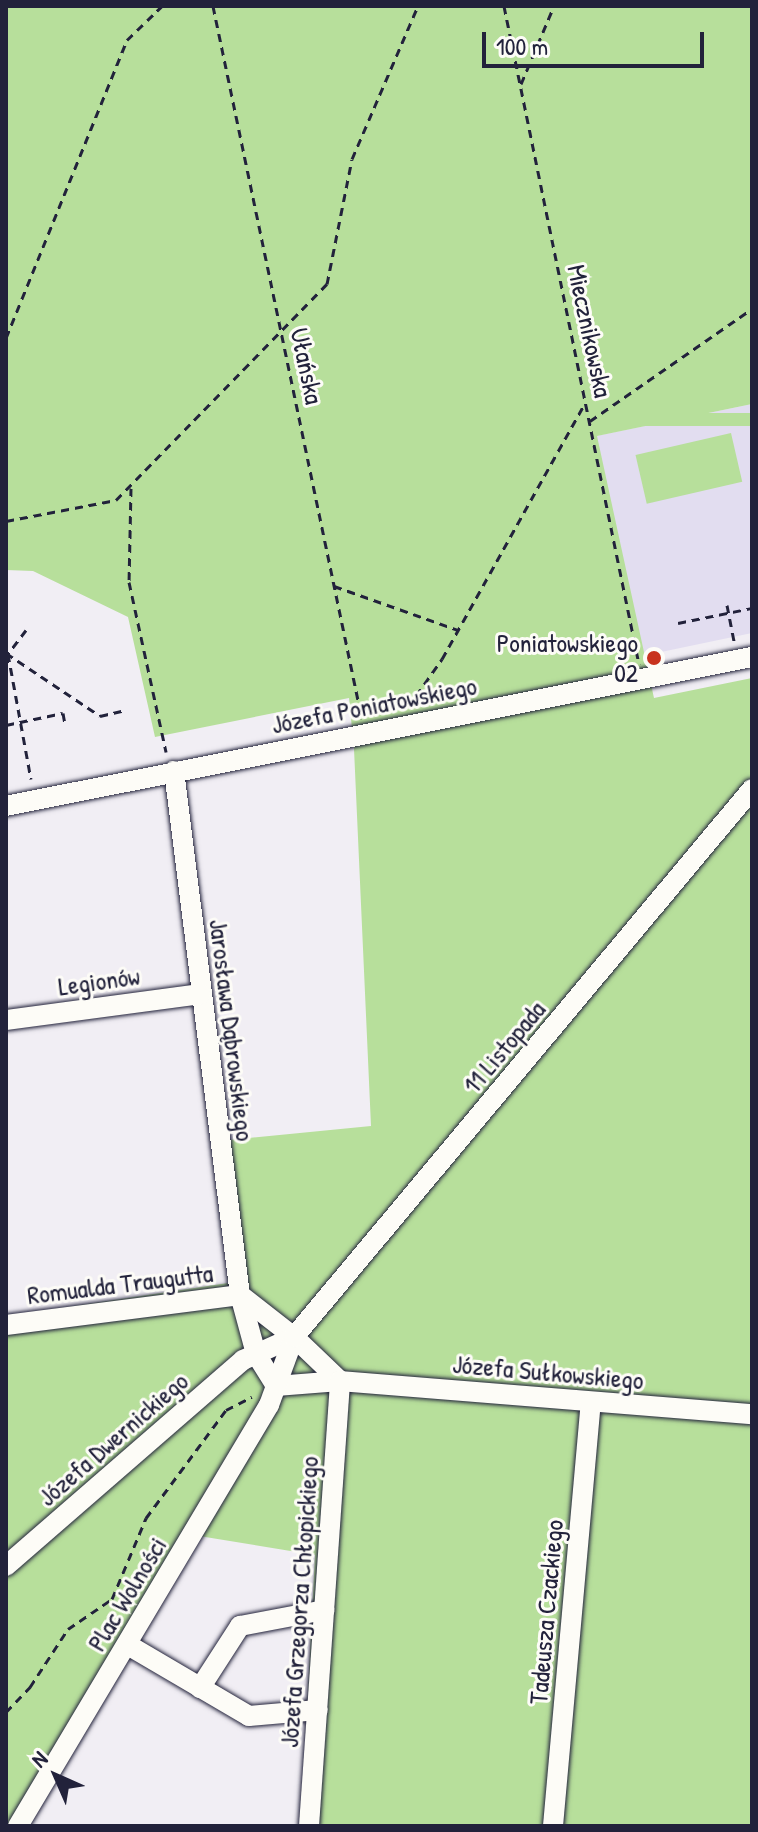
<!DOCTYPE html>
<meta charset="utf-8">
<style>
body{margin:0}
#map{position:relative;width:758px;height:1832px;overflow:hidden;background:#f1eef4;font-family:"Patrick Hand",sans-serif}
div>[style]{position:absolute}
.built>*{inset:0;background:#e2ddf0}
.green>*{inset:0;background:#b7df9b;transform-origin:0 0}
.path>*{height:3px;margin-top:-1.5px;transform-origin:0;background:repeating-linear-gradient(90deg,#22223b 0 8px,transparent 0 14px)}
.roads{filter:drop-shadow(0 0 2px #22223b) drop-shadow(0 0 2px #22223b)}
.minor>*{height:20px;margin:-10px;padding:0 10px;transform-origin:10px;border-radius:10px;background:#fdfcf7}
.dots>*{width:22px;height:22px;translate:-50% -50%;box-sizing:border-box;border:4px solid #fdfcf7;border-radius:50%}
span{translate:-50% -50%;white-space:nowrap;text-align:center;line-height:1.15;-webkit-text-stroke:6px #fdfcf7;paint-order:stroke}
.street-label{font-size:26px;color:#22223b}
.poi-label{font-size:26px;color:#22223b}
.right{translate:-100% -50%;text-align:right}
.frame{position:absolute;inset:0;border:8px solid #22223b;pointer-events:none}
.north{position:absolute;left:16px;top:1736px;width:80px;height:80px;-webkit-text-stroke:6px #fdfcf7;paint-order:stroke;rotate:315deg;font-size:22px;font-weight:700;line-height:32px;text-align:center;color:#22223b}
.north::after{content:'';display:block;margin:auto;width:28px;height:36px;background:#22223b;clip-path:polygon(50% 0,100% 100%,50% 72%,0 100%)}
.scale{position:absolute;left:482px;top:32px;width:222px;height:36px;box-sizing:border-box;border:4px solid #22223b;border-top:0;padding-left:10px;font-size:24px;line-height:28px;white-space:nowrap;color:#22223b;-webkit-text-stroke:6px #fdfcf7;paint-order:stroke}
</style>
<div id="map">
<div class="built">
<i style="clip-path:polygon(752px 404px,752px 633px,642px 656px,596px 436px)"></i>
</div>
<div class="green">
<i style="clip-path:polygon(6px 6px,752px 6px,752px 404px,597px 436px,654px 698px,752px 678px,752px 1826px,301px 1826px,315px 1555px,193px 1535px,18px 1826px,6px 1826px,6px 1316px,228px 1283px,218px 1141px,371px 1126px,354px 749px,349px 698px,155px 737px,128px 617px,33px 571px,6px 570px)"></i>
<i style="left:752px;top:413px;width:13px;height:122px;rotate:90deg"></i>
<i style="left:731px;top:433px;width:50px;height:98px;rotate:77deg"></i>
</div>
<div class="path">
<i style="left:213px;top:6px;width:728px;rotate:78.2deg"></i>
<i style="left:504px;top:6px;width:672px;rotate:78.41deg"></i>
<i style="left:521px;top:84px;width:85px;rotate:-67.1deg"></i>
<i style="left:6px;top:338px;width:322px;rotate:-67.9deg"></i>
<i style="left:127px;top:40px;width:49px;rotate:-44.2deg"></i>
<i style="left:590px;top:421px;width:197px;rotate:-34.7deg"></i>
<i style="left:131px;top:488px;width:94px;rotate:91.2deg"></i>
<i style="left:129px;top:582px;width:174px;rotate:77.7deg"></i>
<i style="left:6px;top:521px;width:112px;rotate:-10.8deg"></i>
<i style="left:116px;top:500px;width:302px;rotate:-45.7deg"></i>
<i style="left:327px;top:284px;width:127px;rotate:-78.7deg"></i>
<i style="left:352px;top:159px;width:167px;rotate:-66.7deg"></i>
<i style="left:334px;top:586px;width:132px;rotate:19.5deg"></i>
<i style="left:727px;top:605px;width:38px;rotate:79deg"></i>
<i style="left:678px;top:623px;width:76px;rotate:-11.5deg"></i>
<i style="left:26px;top:630px;width:30px;rotate:127deg"></i>
<i style="left:8px;top:654px;width:127px;rotate:79.6deg"></i>
<i style="left:6px;top:653px;width:113px;rotate:33.8deg"></i>
<i style="left:100px;top:716px;width:23px;rotate:-13deg"></i>
<i style="left:408px;top:707px;width:59px;rotate:-54.7deg"></i>
<i style="left:442px;top:659px;width:293px;rotate:-60.8deg"></i>
<i style="left:6px;top:725px;width:58px;rotate:-11.9deg"></i>
<i style="left:63px;top:713px;width:11px;rotate:80deg"></i>
<i style="left:6px;top:1712px;width:35px;rotate:-46deg"></i>
<i style="left:30px;top:1687px;width:69px;rotate:-56.8deg"></i>
<i style="left:68px;top:1629px;width:53px;rotate:-34.3deg"></i>
<i style="left:112px;top:1599px;width:88px;rotate:-67.2deg"></i>
<i style="left:146px;top:1518px;width:134px;rotate:-53.5deg"></i>
<i style="left:226px;top:1410px;width:29px;rotate:-27deg"></i>
</div>
<div class="roads">
<div class="minor">
<i style="left:174px;top:771px;width:528px;rotate:82.82deg"></i>
<i style="left:240px;top:1295px;width:61px;rotate:74.8deg"></i>
<i style="left:256px;top:1354px;width:38px;rotate:58deg"></i>
<i style="left:6px;top:806px;width:761px;rotate:-11.3deg"></i>
<i style="left:6px;top:1020px;width:196px;rotate:-7.6deg"></i>
<i style="left:6px;top:1325px;width:236px;rotate:-7.3deg"></i>
<i style="left:240px;top:1295px;width:68px;rotate:37.9deg"></i>
<i style="left:294px;top:1337px;width:64px;rotate:43.7deg"></i>
<i style="left:276px;top:1386px;width:64px;rotate:-4.5deg"></i>
<i style="left:340px;top:1381px;width:413px;rotate:4.6deg"></i>
<i style="left:6px;top:1566px;width:314px;rotate:-41deg"></i>
<i style="left:243px;top:1360px;width:56px;rotate:-24.3deg"></i>
<i style="left:128px;top:1645px;width:140px;rotate:30.4deg"></i>
<i style="left:249px;top:1716px;width:69px;rotate:-5deg"></i>
<i style="left:200px;top:1688px;width:74px;rotate:-57.2deg"></i>
<i style="left:240px;top:1626px;width:86px;rotate:-10.7deg"></i>
<i style="left:18px;top:1826px;width:490px;rotate:-59.2deg"></i>
<i style="left:269px;top:1405px;width:72px;rotate:-69.8deg"></i>
<i style="left:294px;top:1337px;width:714px;rotate:-50.11deg"></i>
<i style="left:309px;top:1826px;width:446px;rotate:-86deg"></i>
<i style="left:553px;top:1826px;width:425px;rotate:-84.9deg"></i>
</div>
</div>
<div class="dots">
<i style="left:654px;top:658px;background:#c8321e"></i>
</div>
<div class="street-label">
<span style="left:590px;top:331px;rotate:78deg">Miecznikowska</span>
<span style="left:307px;top:366px;rotate:78deg">Ułańska</span>
<span style="left:374px;top:705px;rotate:-11deg">Józefa Poniatowskiego</span>
<span style="left:99px;top:981px;rotate:-8deg">Legionów</span>
<span style="left:232px;top:1030px;rotate:83deg">Jarosława Dąbrowskiego</span>
<span style="left:504px;top:1047px;rotate:-50deg">11 Listopada</span>
<span style="left:120px;top:1284px;rotate:-7deg">Romualda Traugutta</span>
<span style="left:548px;top:1372px;rotate:5deg">Józefa Sułkowskiego</span>
<span style="left:113px;top:1439px;rotate:-41deg">Józefa Dwernickiego</span>
<span style="left:127px;top:1594px;rotate:-59deg">Plac Wolności</span>
<span style="left:299px;top:1602px;rotate:-86deg">Józefa Grzegorza Chłopickiego</span>
<span style="left:546px;top:1612px;rotate:-85deg">Tadeusza Czackiego</span>
</div>
<div class="poi-label">
<span class="right" style="left:638px;top:658px">Poniatowskiego<br>02</span>
</div>
<div class="frame"></div>
<div class="north">N</div>
<div class="scale">100 m</div>
</div>
